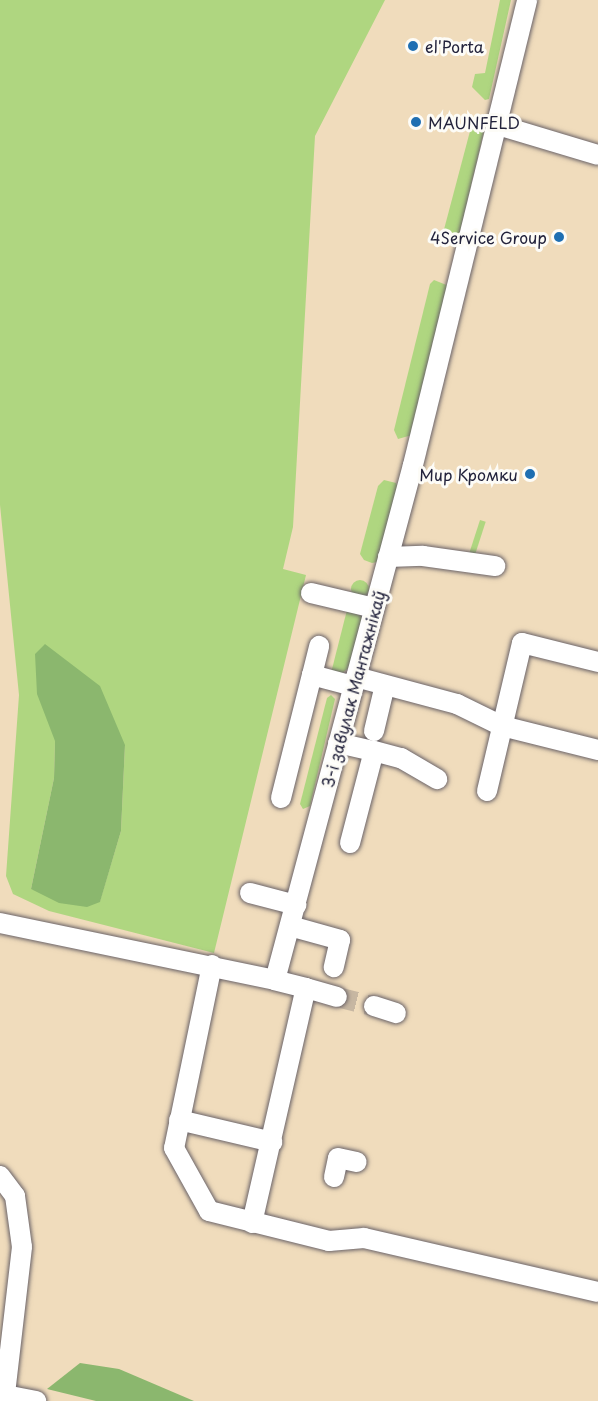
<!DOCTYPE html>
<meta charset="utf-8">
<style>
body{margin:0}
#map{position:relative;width:598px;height:1401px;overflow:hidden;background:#f0dcbc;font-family:"Playpen Sans",sans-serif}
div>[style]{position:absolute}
.green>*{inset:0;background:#afd680;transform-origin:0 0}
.round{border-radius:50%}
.forest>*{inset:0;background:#8bb76e}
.minor-tunnel>*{height:20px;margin-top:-10px;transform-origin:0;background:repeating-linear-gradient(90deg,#c7b7a2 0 20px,transparent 0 30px)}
.roads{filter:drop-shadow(0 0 2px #6a6368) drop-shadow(0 0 2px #6a6368)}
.minor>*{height:20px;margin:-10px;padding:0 10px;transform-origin:10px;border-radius:10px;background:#fff}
.dots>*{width:16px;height:16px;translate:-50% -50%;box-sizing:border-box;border:3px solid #fdfcf7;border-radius:50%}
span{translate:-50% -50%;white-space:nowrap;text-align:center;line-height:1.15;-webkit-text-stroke:6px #fdfcf7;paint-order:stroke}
.poi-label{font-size:16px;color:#22223b}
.left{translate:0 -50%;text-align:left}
.right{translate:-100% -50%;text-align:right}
.street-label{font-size:16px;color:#22223b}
</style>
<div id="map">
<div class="green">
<i style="clip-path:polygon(evenodd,0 0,385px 0,315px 136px,293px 527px,283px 569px,306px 575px,214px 953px,49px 911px,13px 894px,6px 876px,19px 695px,0 505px,0 0,55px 741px,125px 745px,121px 831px,100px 901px,31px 889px,54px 778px,55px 741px)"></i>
<i style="clip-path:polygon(500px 0,511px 0,489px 99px,485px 100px,472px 87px,475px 74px,485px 73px)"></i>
<i style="clip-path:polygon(474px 116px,482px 116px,486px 122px,458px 241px,452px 244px,442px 237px)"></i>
<i style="clip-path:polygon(434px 280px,449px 286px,412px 435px,398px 439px,394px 430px,430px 284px)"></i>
<i style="clip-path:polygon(384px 480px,396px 483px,398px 488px,377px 562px,372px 563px,364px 560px,360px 554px,378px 486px)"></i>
<i style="left:480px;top:520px;width:6px;height:38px;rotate:18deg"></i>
<i class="round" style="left:351px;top:580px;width:18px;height:18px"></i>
<i style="clip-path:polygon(347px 610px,364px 617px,352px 665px,340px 675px,331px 673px)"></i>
<i style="clip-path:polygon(331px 695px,335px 699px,310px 806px,303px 809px,300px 804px,327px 698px)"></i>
</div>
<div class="forest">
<i style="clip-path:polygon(45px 644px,100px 686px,125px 745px,121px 831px,100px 902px,87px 907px,59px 903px,31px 889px,54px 778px,55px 741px,37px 694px,35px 654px)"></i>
<i style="clip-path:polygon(80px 1363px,119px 1369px,194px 1401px,96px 1401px,47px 1389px)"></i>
</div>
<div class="minor-tunnel">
<i style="left:337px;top:997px;width:38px;rotate:14deg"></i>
</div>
<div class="roads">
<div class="minor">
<i style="left:498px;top:125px;width:104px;rotate:16.7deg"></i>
<i style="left:388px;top:557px;width:35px;rotate:-2deg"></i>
<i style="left:423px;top:556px;width:73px;rotate:7.9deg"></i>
<i style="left:311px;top:593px;width:65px;rotate:13.4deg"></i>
<i style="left:312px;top:675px;width:30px;rotate:-76deg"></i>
<i style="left:356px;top:677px;width:105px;rotate:15deg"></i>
<i style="left:457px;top:704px;width:50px;rotate:26.1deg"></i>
<i style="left:502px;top:726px;width:99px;rotate:14deg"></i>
<i style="left:374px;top:731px;width:47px;rotate:-76.6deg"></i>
<i style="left:338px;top:743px;width:37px;rotate:13deg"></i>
<i style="left:487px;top:791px;width:152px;rotate:-76.7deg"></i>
<i style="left:522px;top:643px;width:78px;rotate:14deg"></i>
<i style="left:281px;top:798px;width:127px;rotate:-75.9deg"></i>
<i style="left:312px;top:675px;width:42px;rotate:15deg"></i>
<i style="left:350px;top:843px;width:95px;rotate:-75.4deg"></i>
<i style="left:374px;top:751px;width:28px;rotate:15deg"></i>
<i style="left:401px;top:758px;width:42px;rotate:30.3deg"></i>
<i style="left:250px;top:893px;width:48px;rotate:14.6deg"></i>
<i style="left:0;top:923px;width:281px;rotate:11.7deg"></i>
<i style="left:275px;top:980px;width:533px;rotate:-75deg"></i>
<i style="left:413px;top:465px;width:479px;rotate:-76.2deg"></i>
<i style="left:290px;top:926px;width:52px;rotate:15.6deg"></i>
<i style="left:340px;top:940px;width:28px;rotate:103deg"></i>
<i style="left:212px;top:965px;width:187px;rotate:101.7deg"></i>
<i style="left:174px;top:1148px;width:72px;rotate:60.9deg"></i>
<i style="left:209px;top:1211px;width:124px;rotate:14deg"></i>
<i style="left:329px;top:1241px;width:35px;rotate:-5deg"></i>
<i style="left:364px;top:1238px;width:240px;rotate:13deg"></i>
<i style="left:306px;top:988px;width:32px;rotate:16deg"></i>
<i style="left:374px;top:1006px;width:23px;rotate:18deg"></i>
<i style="left:179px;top:1120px;width:96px;rotate:13.3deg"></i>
<i style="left:0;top:1176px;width:25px;rotate:53deg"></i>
<i style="left:15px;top:1196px;width:51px;rotate:82.2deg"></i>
<i style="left:22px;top:1247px;width:149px;rotate:96.6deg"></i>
<i style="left:334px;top:1177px;width:19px;rotate:-78deg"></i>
<i style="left:338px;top:1158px;width:19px;rotate:12deg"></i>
<i style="left:252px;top:1223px;width:241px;rotate:-77.1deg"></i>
<i style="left:306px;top:988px;width:32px;rotate:-166deg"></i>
<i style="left:0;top:1394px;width:37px;rotate:11deg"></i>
</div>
</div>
<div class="dots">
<i style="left:413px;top:46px;background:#1f6fb2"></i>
<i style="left:416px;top:122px;background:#1f6fb2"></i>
<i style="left:559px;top:237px;background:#1f6fb2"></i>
<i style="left:530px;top:474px;background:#1f6fb2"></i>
</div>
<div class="poi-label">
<span class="left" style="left:425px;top:46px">el'Porta</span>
<span class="left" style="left:428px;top:122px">MAUNFELD</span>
<span class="right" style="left:547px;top:237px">4Service Group</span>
<span class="right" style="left:518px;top:474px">Мир Кромки</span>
</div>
<div class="street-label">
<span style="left:353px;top:689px;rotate:-75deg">3-і завулак Мантажнікаў</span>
</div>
</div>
